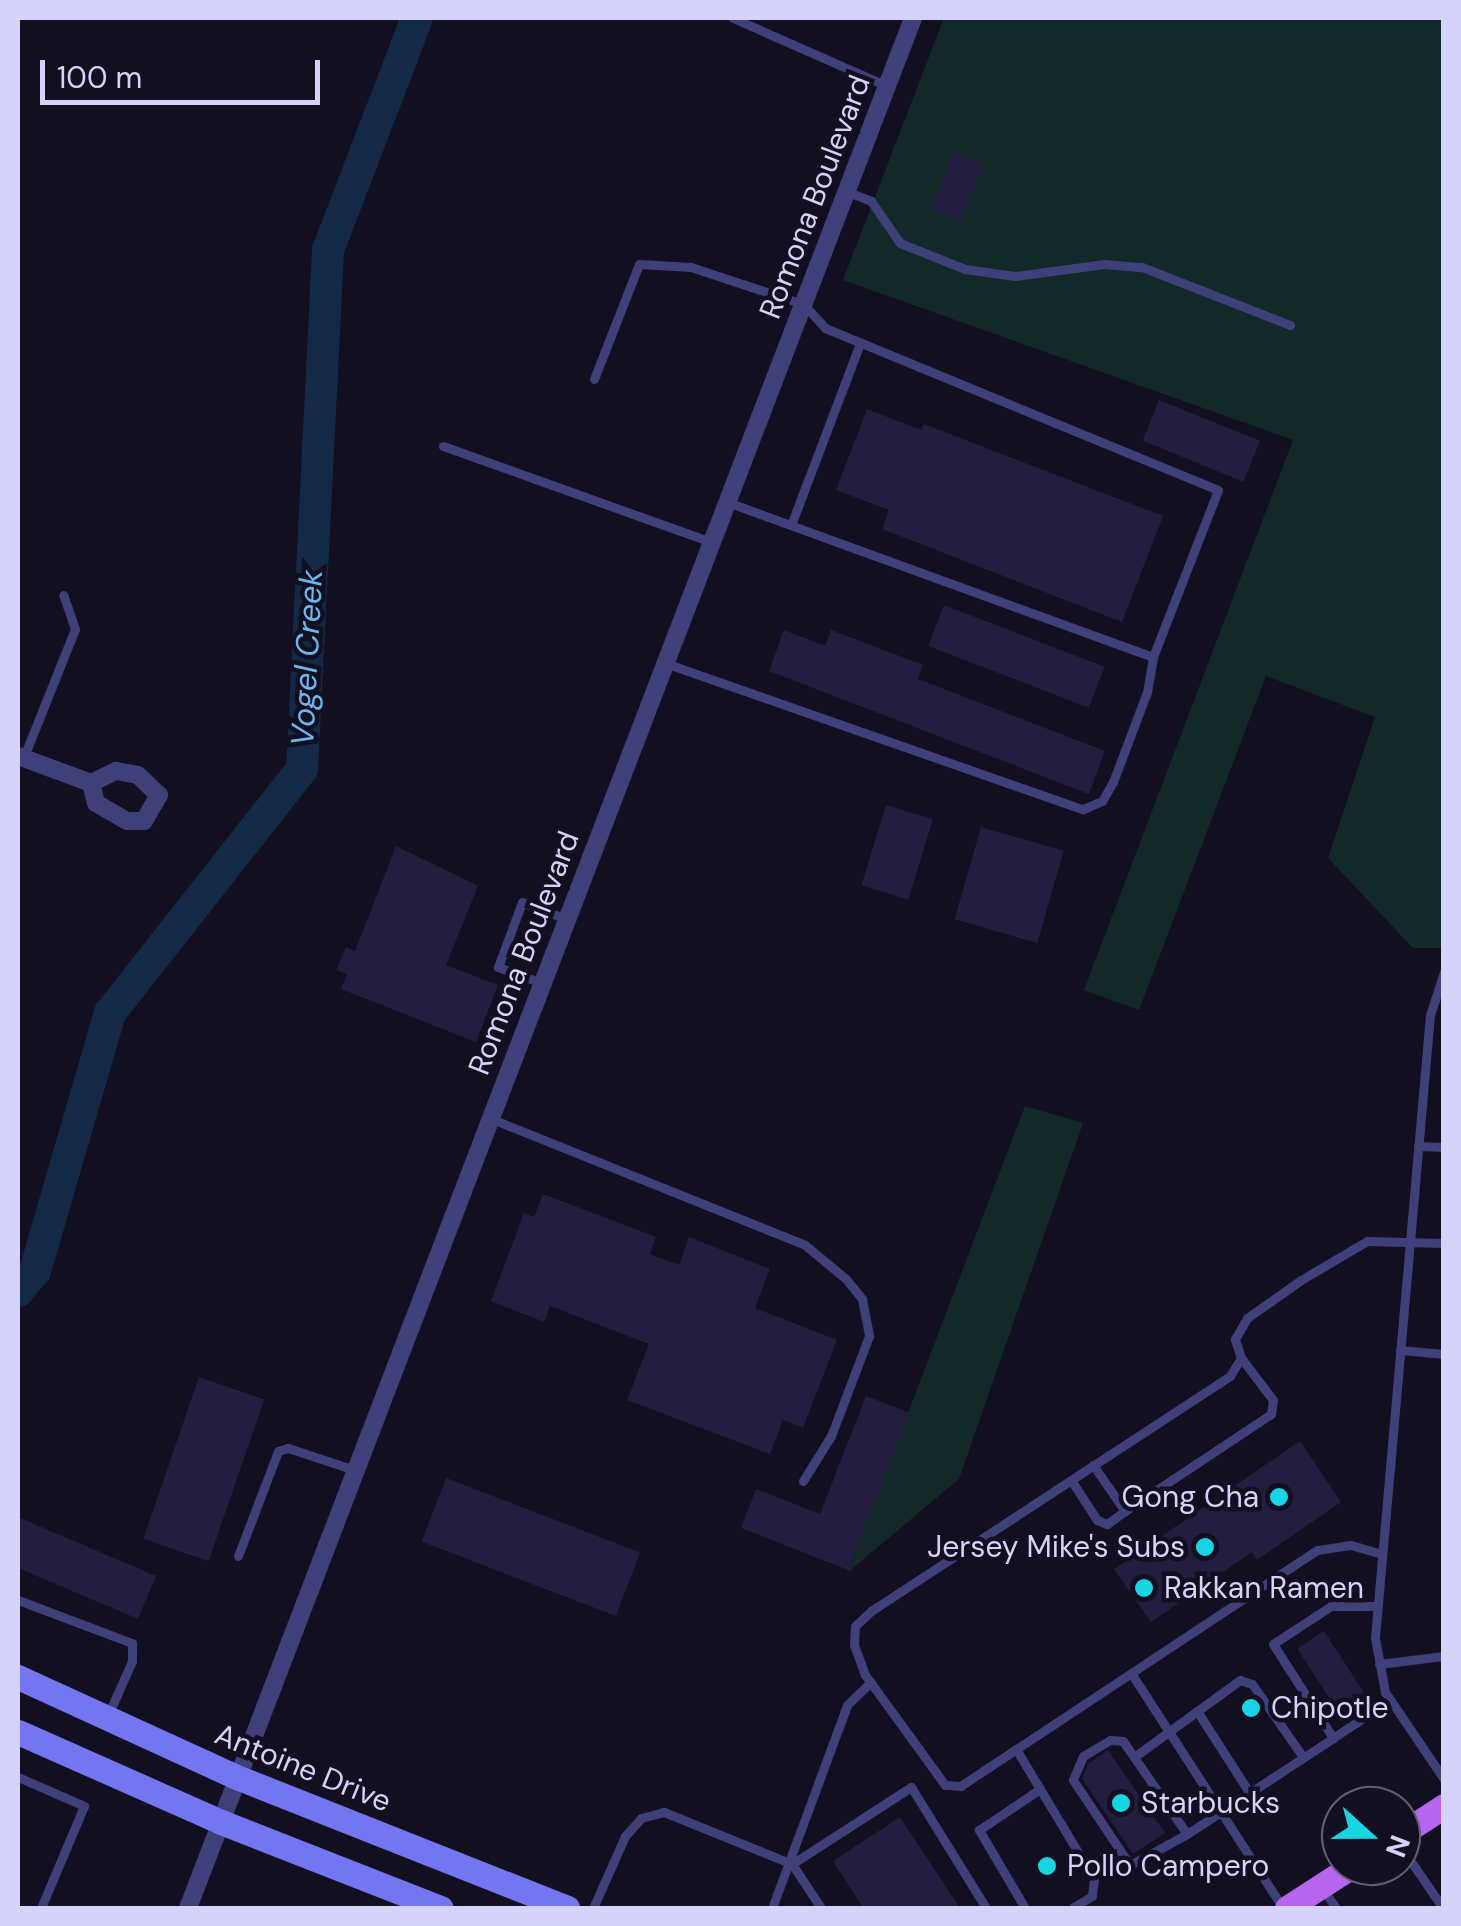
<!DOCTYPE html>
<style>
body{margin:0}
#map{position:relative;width:1461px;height:1926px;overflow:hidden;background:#120f20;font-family:"DM Sans",sans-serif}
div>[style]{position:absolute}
.green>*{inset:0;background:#132928}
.river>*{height:32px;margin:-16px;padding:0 16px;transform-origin:16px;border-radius:16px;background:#142945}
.building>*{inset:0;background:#231d3f;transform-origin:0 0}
.service>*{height:9px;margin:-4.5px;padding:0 4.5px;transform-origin:4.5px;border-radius:4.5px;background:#3f3f7a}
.minor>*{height:18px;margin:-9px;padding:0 9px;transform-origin:9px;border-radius:9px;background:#3f3f7a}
.secondary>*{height:25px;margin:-12.5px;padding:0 12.5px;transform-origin:12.5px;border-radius:12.5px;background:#7475f1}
.primary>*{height:25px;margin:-12.5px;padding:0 12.5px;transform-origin:12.5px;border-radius:12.5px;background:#b765ef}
.dots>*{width:28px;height:28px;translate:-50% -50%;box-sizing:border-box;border:5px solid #120f20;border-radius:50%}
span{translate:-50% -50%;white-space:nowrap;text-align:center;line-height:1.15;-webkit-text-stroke:9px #120f20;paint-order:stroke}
.street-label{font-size:30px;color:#d6d3fa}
.poi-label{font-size:30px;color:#d6d3fa}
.right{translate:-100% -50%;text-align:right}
.left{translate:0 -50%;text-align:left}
.water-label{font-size:32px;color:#6cb7f0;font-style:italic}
.frame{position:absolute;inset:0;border:20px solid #d6d3fa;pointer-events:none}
.north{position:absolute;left:1321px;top:1786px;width:100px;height:100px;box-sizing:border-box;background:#120f20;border:2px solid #605d77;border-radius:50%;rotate:111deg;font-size:28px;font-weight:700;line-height:40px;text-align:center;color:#d6d3fa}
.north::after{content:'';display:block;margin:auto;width:35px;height:45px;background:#17d5e2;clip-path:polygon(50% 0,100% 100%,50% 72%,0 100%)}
.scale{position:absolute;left:40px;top:60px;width:280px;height:45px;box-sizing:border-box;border:5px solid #d6d3fa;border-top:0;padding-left:12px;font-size:30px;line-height:35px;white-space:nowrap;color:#d6d3fa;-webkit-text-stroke:8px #120f20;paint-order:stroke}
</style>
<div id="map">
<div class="green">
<i style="clip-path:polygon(944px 18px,1443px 18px,1443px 948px,1413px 948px,1328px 858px,1375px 717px,1266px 676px,1139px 1010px,1084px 990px,1293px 440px,843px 280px)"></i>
<i style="clip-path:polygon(1025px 1106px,1083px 1123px,959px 1479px,847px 1573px)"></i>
</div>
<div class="river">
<i style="left:18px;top:1291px;width:26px;rotate:-50deg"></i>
<i style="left:35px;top:1271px;width:269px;rotate:-73.8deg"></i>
<i style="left:110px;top:1013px;width:310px;rotate:-51.8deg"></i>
<i style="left:302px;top:769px;width:520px;rotate:-87.13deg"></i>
<i style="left:328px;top:250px;width:248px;rotate:-69deg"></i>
</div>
<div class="building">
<i style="left:954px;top:153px;width:32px;height:61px;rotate:22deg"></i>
<i style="left:1159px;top:400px;width:109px;height:44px;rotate:22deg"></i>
<i style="clip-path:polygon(867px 409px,921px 430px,924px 424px,1163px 516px,1122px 622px,882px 529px,889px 510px,836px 490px)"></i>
<i style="left:944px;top:605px;width:172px;height:44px;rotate:21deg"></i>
<i style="clip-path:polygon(784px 630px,825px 646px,831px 630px,923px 665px,918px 679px,1105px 751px,1089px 794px,769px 671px)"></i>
<i style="left:886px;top:805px;width:49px;height:84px;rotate:17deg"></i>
<i style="left:981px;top:827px;width:86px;height:96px;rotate:16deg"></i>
<i style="clip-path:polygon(396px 846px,478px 886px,446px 965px,498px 985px,476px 1042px,341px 989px,347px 974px,336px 970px,346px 947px,355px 951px)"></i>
<i style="clip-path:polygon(543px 1194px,656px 1237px,650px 1254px,679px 1265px,689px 1237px,770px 1269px,755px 1308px,837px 1340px,803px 1428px,783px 1420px,770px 1454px,627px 1400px,649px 1344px,550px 1306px,544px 1322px,491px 1301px,524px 1213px,534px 1217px)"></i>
<i style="left:199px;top:1377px;width:69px;height:171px;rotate:19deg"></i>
<i style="clip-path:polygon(866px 1396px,910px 1413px,848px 1570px,741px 1528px,756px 1489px,820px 1514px)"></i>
<i style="clip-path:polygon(1300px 1441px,1341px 1502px,1257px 1560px,1252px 1552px,1151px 1622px,1114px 1569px)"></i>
<i style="left:446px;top:1478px;width:208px;height:68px;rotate:21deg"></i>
<i style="clip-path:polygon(18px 1517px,156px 1576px,138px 1619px,18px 1568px)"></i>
<i style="left:1324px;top:1631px;width:81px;height:32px;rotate:57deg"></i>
<i style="clip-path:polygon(1108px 1750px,1165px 1833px,1133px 1854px,1082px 1779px,1088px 1764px)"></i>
<i style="clip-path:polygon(900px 1817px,960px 1908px,863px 1908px,833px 1861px)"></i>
</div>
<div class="service">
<i style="left:733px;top:18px;width:168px;rotate:23.8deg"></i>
<i style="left:848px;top:192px;width:25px;rotate:21deg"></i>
<i style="left:871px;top:201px;width:51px;rotate:55.4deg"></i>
<i style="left:900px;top:243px;width:70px;rotate:21.8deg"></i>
<i style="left:965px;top:269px;width:50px;rotate:8deg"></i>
<i style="left:1015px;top:276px;width:90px;rotate:-7.7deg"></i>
<i style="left:1104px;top:264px;width:38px;rotate:5deg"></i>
<i style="left:1142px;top:267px;width:159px;rotate:21.4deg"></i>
<i style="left:594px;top:379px;width:123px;rotate:-68.6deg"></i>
<i style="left:639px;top:264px;width:52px;rotate:3.3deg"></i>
<i style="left:691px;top:267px;width:118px;rotate:18.3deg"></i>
<i style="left:803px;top:304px;width:33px;rotate:47deg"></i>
<i style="left:825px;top:328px;width:425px;rotate:22.4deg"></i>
<i style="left:1218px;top:490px;width:179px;rotate:111.3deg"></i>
<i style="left:1153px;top:657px;width:453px;rotate:-160deg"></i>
<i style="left:443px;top:446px;width:285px;rotate:19.7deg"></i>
<i style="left:791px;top:525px;width:195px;rotate:-69.2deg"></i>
<i style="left:665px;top:663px;width:443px;rotate:19.3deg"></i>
<i style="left:1083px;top:809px;width:21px;rotate:-23deg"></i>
<i style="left:1102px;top:801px;width:22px;rotate:-60deg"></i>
<i style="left:1113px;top:782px;width:96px;rotate:-69.3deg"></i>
<i style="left:1147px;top:692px;width:36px;rotate:-80deg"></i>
<i style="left:23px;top:759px;width:140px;rotate:-68.2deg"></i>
<i style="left:75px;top:629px;width:36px;rotate:-109deg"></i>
<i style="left:1444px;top:972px;width:45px;rotate:108deg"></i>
<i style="left:1430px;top:1015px;width:625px;rotate:95.05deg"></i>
<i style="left:1375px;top:1638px;width:55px;rotate:79.5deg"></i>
<i style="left:1385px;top:1692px;width:105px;rotate:55.9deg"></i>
<i style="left:542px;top:983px;width:47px;rotate:-160deg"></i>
<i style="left:498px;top:967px;width:69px;rotate:-69.7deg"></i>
<i style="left:522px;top:902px;width:47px;rotate:21.1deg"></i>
<i style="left:492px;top:1119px;width:337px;rotate:21.9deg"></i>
<i style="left:805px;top:1245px;width:53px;rotate:39.7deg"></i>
<i style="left:846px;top:1279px;width:26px;rotate:51deg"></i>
<i style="left:862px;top:1299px;width:38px;rotate:79deg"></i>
<i style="left:869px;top:1336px;width:107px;rotate:110.8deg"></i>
<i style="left:831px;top:1436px;width:53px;rotate:121.9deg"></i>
<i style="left:1418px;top:1146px;width:26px;rotate:2deg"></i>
<i style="left:1400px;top:1350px;width:44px;rotate:5.2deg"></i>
<i style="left:1093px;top:1465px;width:56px;rotate:55.2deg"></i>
<i style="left:1125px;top:1511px;width:175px;rotate:-33.6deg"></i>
<i style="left:1271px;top:1414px;width:14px;rotate:-82deg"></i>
<i style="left:1273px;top:1400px;width:53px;rotate:-127.3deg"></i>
<i style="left:1071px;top:1480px;width:48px;rotate:57deg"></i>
<i style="left:1097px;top:1520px;width:11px;rotate:22deg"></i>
<i style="left:1107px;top:1524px;width:22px;rotate:-36deg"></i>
<i style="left:1382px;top:1554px;width:33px;rotate:-164deg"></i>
<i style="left:1350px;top:1545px;width:33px;rotate:171deg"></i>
<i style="left:1317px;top:1550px;width:427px;rotate:146.5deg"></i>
<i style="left:961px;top:1786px;width:16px;rotate:-176deg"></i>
<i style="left:945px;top:1785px;width:136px;rotate:-126deg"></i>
<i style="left:865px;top:1675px;width:32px;rotate:-110deg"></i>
<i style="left:854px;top:1645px;width:19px;rotate:-87deg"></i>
<i style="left:855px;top:1626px;width:22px;rotate:-43deg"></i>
<i style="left:871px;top:1611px;width:429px;rotate:-33.2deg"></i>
<i style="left:1230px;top:1376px;width:21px;rotate:-59deg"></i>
<i style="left:1241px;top:1358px;width:20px;rotate:-108deg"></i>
<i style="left:1235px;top:1339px;width:24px;rotate:-60deg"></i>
<i style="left:1247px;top:1318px;width:66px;rotate:-35.1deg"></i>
<i style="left:1301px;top:1280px;width:77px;rotate:-30.6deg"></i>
<i style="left:1367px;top:1241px;width:77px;rotate:1.5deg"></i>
<i style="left:238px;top:1556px;width:112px;rotate:-69.1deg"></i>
<i style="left:278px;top:1451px;width:10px;rotate:-17deg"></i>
<i style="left:288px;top:1448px;width:71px;rotate:18.2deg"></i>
<i style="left:18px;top:1600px;width:122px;rotate:20.7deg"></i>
<i style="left:132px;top:1643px;width:18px;rotate:90deg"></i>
<i style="left:132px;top:1661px;width:57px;rotate:113.9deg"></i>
<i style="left:1378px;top:1606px;width:47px;rotate:180deg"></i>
<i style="left:1331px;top:1606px;width:69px;rotate:146.8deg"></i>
<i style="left:1273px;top:1644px;width:112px;rotate:57.4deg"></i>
<i style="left:1333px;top:1738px;width:69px;rotate:-33.7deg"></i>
<i style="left:1379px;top:1664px;width:65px;rotate:-7deg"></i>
<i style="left:1131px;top:1673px;width:278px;rotate:57.1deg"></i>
<i style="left:1197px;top:1711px;width:96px;rotate:57.3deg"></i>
<i style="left:1016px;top:1749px;width:152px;rotate:59deg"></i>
<i style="left:1094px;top:1879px;width:17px;rotate:97deg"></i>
<i style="left:1092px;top:1896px;width:23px;rotate:149deg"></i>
<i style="left:1134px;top:1757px;width:19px;rotate:-125deg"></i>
<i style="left:1123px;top:1741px;width:13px;rotate:-176deg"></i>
<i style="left:1110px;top:1740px;width:31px;rotate:149deg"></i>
<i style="left:1083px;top:1756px;width:26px;rotate:113deg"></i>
<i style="left:1073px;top:1780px;width:102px;rotate:56.2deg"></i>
<i style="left:1130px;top:1865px;width:65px;rotate:-28.5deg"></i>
<i style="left:1303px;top:1757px;width:89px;rotate:-124.9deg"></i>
<i style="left:1252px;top:1684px;width:13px;rotate:-162deg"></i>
<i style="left:1240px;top:1680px;width:131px;rotate:144deg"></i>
<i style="left:1134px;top:1757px;width:93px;rotate:55.5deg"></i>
<i style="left:1187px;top:1834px;width:175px;rotate:-33.3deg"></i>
<i style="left:18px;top:1777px;width:72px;rotate:23.7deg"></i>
<i style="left:84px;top:1806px;width:111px;rotate:112.9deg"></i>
<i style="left:1401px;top:1847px;width:74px;rotate:55.5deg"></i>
<i style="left:792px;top:1864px;width:53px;rotate:56.6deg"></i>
<i style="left:1323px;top:1889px;width:23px;rotate:56deg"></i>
<i style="left:593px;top:1908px;width:79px;rotate:-66deg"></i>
<i style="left:625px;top:1836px;width:24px;rotate:-48deg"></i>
<i style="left:641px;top:1818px;width:24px;rotate:-15deg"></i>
<i style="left:664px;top:1812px;width:138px;rotate:22.1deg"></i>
<i style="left:792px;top:1864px;width:142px;rotate:-32.9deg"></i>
<i style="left:911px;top:1787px;width:142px;rotate:58.2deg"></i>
<i style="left:772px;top:1908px;width:216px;rotate:-69.7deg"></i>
<i style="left:847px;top:1705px;width:33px;rotate:-44deg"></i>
<i style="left:1025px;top:1908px;width:91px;rotate:-120.5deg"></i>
<i style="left:979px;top:1830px;width:73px;rotate:-33.9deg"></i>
</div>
<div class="minor">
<i style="left:18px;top:756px;width:78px;rotate:20.3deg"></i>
<i style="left:91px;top:783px;width:28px;rotate:-26deg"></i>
<i style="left:116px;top:771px;width:22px;rotate:10deg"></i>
<i style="left:138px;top:775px;width:29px;rotate:44deg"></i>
<i style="left:159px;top:795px;width:30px;rotate:120deg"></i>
<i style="left:144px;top:821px;width:17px;rotate:180deg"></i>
<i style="left:127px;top:821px;width:36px;rotate:-150deg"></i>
<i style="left:96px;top:803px;width:21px;rotate:-104deg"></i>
<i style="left:188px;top:1908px;width:2024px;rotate:-69.01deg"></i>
</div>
<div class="secondary">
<i style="left:18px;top:1677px;width:243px;rotate:24.6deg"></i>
<i style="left:239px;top:1778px;width:353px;rotate:21.6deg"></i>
<i style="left:18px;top:1732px;width:222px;rotate:23.9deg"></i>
<i style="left:221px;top:1822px;width:236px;rotate:21.4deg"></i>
</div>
<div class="primary">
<i style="left:1401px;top:1834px;width:51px;rotate:-33.1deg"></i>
<i style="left:1287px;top:1908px;width:77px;rotate:-32.9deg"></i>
</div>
<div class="dots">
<i style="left:1279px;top:1497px;background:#17d5e2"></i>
<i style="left:1205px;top:1547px;background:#17d5e2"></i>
<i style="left:1144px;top:1588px;background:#17d5e2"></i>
<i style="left:1251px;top:1708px;background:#17d5e2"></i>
<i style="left:1121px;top:1803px;background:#17d5e2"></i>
<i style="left:1047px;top:1866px;background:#17d5e2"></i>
</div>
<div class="street-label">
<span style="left:815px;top:197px;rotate:-69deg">Romona Boulevard</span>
<span style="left:524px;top:953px;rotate:-69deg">Romona Boulevard</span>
<span style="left:303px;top:1768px;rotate:22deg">Antoine Drive</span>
</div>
<div class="poi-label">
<span class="right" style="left:1259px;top:1497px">Gong Cha</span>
<span class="right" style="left:1185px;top:1547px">Jersey Mike's Subs</span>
<span class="left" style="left:1164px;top:1588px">Rakkan Ramen</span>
<span class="left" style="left:1271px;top:1708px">Chipotle</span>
<span class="left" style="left:1141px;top:1803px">Starbucks</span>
<span class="left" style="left:1067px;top:1866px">Pollo Campero</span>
</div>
<div class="water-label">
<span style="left:307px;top:658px;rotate:-87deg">Vogel Creek</span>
</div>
<div class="frame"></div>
<div class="north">N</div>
<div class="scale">100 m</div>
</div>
